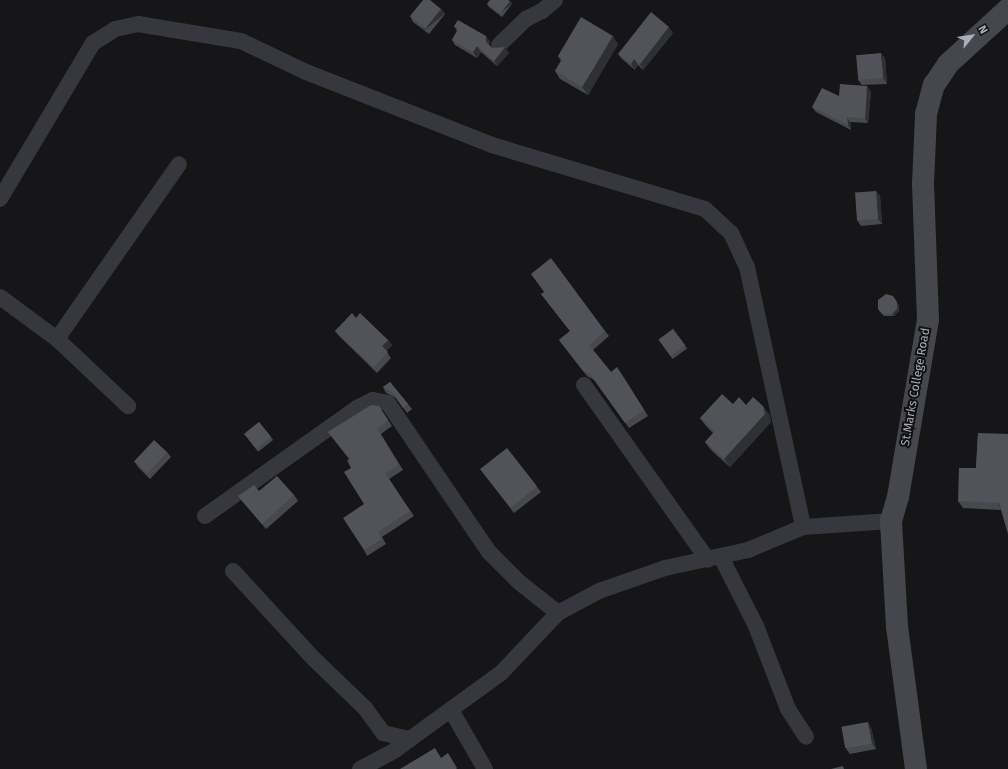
<!DOCTYPE html>
<style>
body{margin:0}
#map{position:relative;width:1008px;height:769px;overflow:hidden;background:#161618;font-family:"Fira Sans",sans-serif}
div>[style]{position:absolute}
.minor>*{height:16px;margin:-8px;padding:0 8px;transform-origin:8px;border-radius:8px;background:#37383d}
.secondary>*{height:22px;margin:-11px;padding:0 11px;transform-origin:11px;border-radius:11px;background:#45474d}
.wall>*{inset:0;background:#47494d;transform-origin:0 0}
.shaded-wall>*{inset:0;background:#2f3033;transform-origin:0 0}
.building>*{inset:0;background:#525359;transform-origin:0 0}
span{translate:-50% -50%;white-space:nowrap;text-align:center;line-height:1.15;-webkit-text-stroke:4px #111113;paint-order:stroke}
.street-label{font-size:12px;color:#a8adb8}
.north{position:absolute;left:952px;top:16px;width:40px;height:40px;-webkit-text-stroke:3px #111113;paint-order:stroke;rotate:60deg;font-size:11px;font-weight:700;line-height:16px;text-align:center;color:#a8adb8}
.north::after{content:'';display:block;margin:auto;width:14px;height:18px;background:#a8adb8;clip-path:polygon(50% 0,100% 100%,50% 72%,0 100%)}
</style>
<div id="map">
<div class="minor">
<i style="left:499px;top:45px;width:37px;rotate:-44deg"></i>
<i style="left:526px;top:19px;width:18px;rotate:-27deg"></i>
<i style="left:542px;top:11px;width:17px;rotate:-40deg"></i>
<i style="left:0;top:199px;width:182px;rotate:-59.2deg"></i>
<i style="left:93px;top:43px;width:26px;rotate:-32deg"></i>
<i style="left:115px;top:29px;width:24px;rotate:-12deg"></i>
<i style="left:138px;top:24px;width:104px;rotate:9.4deg"></i>
<i style="left:241px;top:41px;width:72px;rotate:25.5deg"></i>
<i style="left:306px;top:72px;width:200px;rotate:21.4deg"></i>
<i style="left:492px;top:145px;width:222px;rotate:16.7deg"></i>
<i style="left:705px;top:209px;width:35px;rotate:43deg"></i>
<i style="left:731px;top:233px;width:38px;rotate:65deg"></i>
<i style="left:747px;top:267px;width:266px;rotate:77.8deg"></i>
<i style="left:0;top:297px;width:71px;rotate:36.4deg"></i>
<i style="left:57px;top:339px;width:98px;rotate:43.3deg"></i>
<i style="left:57px;top:339px;width:213px;rotate:-55.1deg"></i>
<i style="left:584px;top:385px;width:214px;rotate:54.7deg"></i>
<i style="left:205px;top:516px;width:186px;rotate:-35.4deg"></i>
<i style="left:357px;top:408px;width:18px;rotate:-27deg"></i>
<i style="left:373px;top:400px;width:15px;rotate:11deg"></i>
<i style="left:388px;top:403px;width:180px;rotate:55.9deg"></i>
<i style="left:489px;top:552px;width:42px;rotate:45deg"></i>
<i style="left:519px;top:582px;width:50px;rotate:38.5deg"></i>
<i style="left:721px;top:557px;width:77px;rotate:63.1deg"></i>
<i style="left:756px;top:626px;width:89px;rotate:68.9deg"></i>
<i style="left:788px;top:709px;width:33px;rotate:57deg"></i>
<i style="left:233px;top:571px;width:120px;rotate:47.4deg"></i>
<i style="left:314px;top:659px;width:71px;rotate:43.9deg"></i>
<i style="left:365px;top:708px;width:31px;rotate:54deg"></i>
<i style="left:383px;top:733px;width:28px;rotate:13deg"></i>
<i style="left:451px;top:710px;width:68px;rotate:60deg"></i>
<i style="left:360px;top:769px;width:40px;rotate:-28deg"></i>
<i style="left:395px;top:750px;width:131px;rotate:-36deg"></i>
<i style="left:501px;top:673px;width:83px;rotate:-46.5deg"></i>
<i style="left:558px;top:613px;width:47px;rotate:-28.2deg"></i>
<i style="left:599px;top:591px;width:70px;rotate:-19.2deg"></i>
<i style="left:665px;top:568px;width:85px;rotate:-12.2deg"></i>
<i style="left:748px;top:550px;width:60px;rotate:-22.7deg"></i>
<i style="left:803px;top:527px;width:88px;rotate:-3.9deg"></i>
</div>
<div class="secondary">
<i style="left:916px;top:769px;width:144px;rotate:-97.6deg"></i>
<i style="left:897px;top:626px;width:105px;rotate:-93.3deg"></i>
<i style="left:891px;top:521px;width:25px;rotate:-74deg"></i>
<i style="left:898px;top:497px;width:180px;rotate:-80.4deg"></i>
<i style="left:928px;top:320px;width:136px;rotate:-92.1deg"></i>
<i style="left:923px;top:184px;width:70px;rotate:-87.5deg"></i>
<i style="left:926px;top:114px;width:30px;rotate:-75deg"></i>
<i style="left:934px;top:85px;width:25px;rotate:-56deg"></i>
<i style="left:948px;top:64px;width:81px;rotate:-42.5deg"></i>
</div>
<div class="wall">
<i style="clip-path:polygon(510px 1px,512px 4px,502px 17px,489px 7px,487px 4px)"></i>
<i style="clip-path:polygon(441px 9px,445px 14px,429px 34px,413px 22px,410px 16px)"></i>
<i style="clip-path:polygon(454px 26px,490px 42px,490px 46px,492px 48px,509px 53px,497px 66px,481px 52px,477px 58px,455px 45px,452px 40px,457px 31px)"></i>
<i style="clip-path:polygon(673px 33px,643px 70px,638px 65px,635px 70px,622px 59px,618px 54px)"></i>
<i style="clip-path:polygon(618px 44px,588px 95px,560px 79px,555px 71px,561px 61px,558px 56px)"></i>
<i style="clip-path:polygon(885px 58px,887px 84px,862px 85px,858px 80px)"></i>
<i style="clip-path:polygon(871px 91px,868px 123px,850px 122px,851px 130px,816px 112px,812px 107px,839px 96px)"></i>
<i style="clip-path:polygon(876px 191px,880px 196px,882px 224px,861px 226px,857px 220px)"></i>
<i style="clip-path:polygon(531px 274px,605px 331px,609px 336px,593px 350px,611px 372px,621px 373px,648px 416px,629px 428px,594px 380px,587px 376px,559px 340px,570px 331px,541px 294px,544px 292px)"></i>
<i style="clip-path:polygon(899px 305px,899px 311px,894px 316px,884px 316px,878px 309px)"></i>
<i style="clip-path:polygon(356px 318px,388px 340px,392px 345px,386px 351px,391px 358px,377px 373px,339px 336px,335px 331px)"></i>
<i style="left:673px;top:329px;width:24px;height:18px;rotate:54deg"></i>
<i style="clip-path:polygon(390px 382px,412px 409px,407px 413px,396px 398px,386px 393px,383px 387px)"></i>
<i style="clip-path:polygon(733px 404px,746px 405px,769px 414px,771px 422px,730px 467px,711px 450px,705px 442px,713px 433px,706px 426px,700px 418px)"></i>
<i style="clip-path:polygon(379px 406px,392px 426px,381px 434px,403px 470px,389px 479px,414px 516px,382px 537px,386px 544px,367px 556px,364px 550px,364px 504px,351px 468px,349px 459px,328px 432px)"></i>
<i style="left:259px;top:422px;width:23px;height:19px;rotate:52deg"></i>
<i style="clip-path:polygon(978px 433px,1001px 510px,963px 508px,958px 501px,976px 468px)"></i>
<i style="clip-path:polygon(167px 452px,171px 457px,150px 479px,138px 467px,134px 461px)"></i>
<i style="clip-path:polygon(480px 469px,537px 487px,541px 492px,514px 513px)"></i>
<i style="clip-path:polygon(259px 491px,294px 495px,298px 501px,266px 529px,242px 501px,238px 496px)"></i>
<i style="clip-path:polygon(871px 728px,876px 749px,850px 754px,846px 749px)"></i>
</div>
<div class="shaded-wall">
<i style="left:510px;top:1px;width:4px;height:16px;rotate:56deg"></i>
<i style="left:441px;top:9px;width:6px;height:26px;rotate:51deg"></i>
<i style="clip-path:polygon(669px 27px,673px 33px,643px 70px,640px 64px)"></i>
<i style="clip-path:polygon(486px 36px,490px 42px,490px 48px,486px 42px)"></i>
<i style="clip-path:polygon(613px 36px,618px 44px,588px 95px,582px 87px)"></i>
<i style="clip-path:polygon(477px 46px,481px 52px,477px 58px,473px 52px)"></i>
<i style="clip-path:polygon(505px 47px,509px 53px,497px 66px,494px 61px)"></i>
<i style="clip-path:polygon(881px 53px,885px 58px,887px 84px,883px 78px)"></i>
<i style="clip-path:polygon(634px 59px,638px 65px,635px 70px,631px 64px)"></i>
<i style="clip-path:polygon(867px 86px,871px 91px,868px 123px,865px 118px)"></i>
<i style="clip-path:polygon(847px 117px,850px 122px,851px 130px,848px 125px)"></i>
<i style="clip-path:polygon(876px 191px,880px 196px,882px 224px,878px 219px)"></i>
<i style="clip-path:polygon(897px 302px,899px 305px,899px 311px,894px 316px,892px 314px)"></i>
<i style="clip-path:polygon(388px 340px,392px 345px,385px 352px,382px 346px)"></i>
<i style="clip-path:polygon(763px 406px,769px 414px,771px 422px,730px 467px,724px 459px)"></i>
<i style="clip-path:polygon(868px 722px,871px 728px,876px 749px,872px 744px)"></i>
</div>
<div class="building">
<i style="clip-path:polygon(423px 0,430px 0,441px 9px,425px 29px,410px 16px)"></i>
<i style="clip-path:polygon(490px 0,508px 0,510px 1px,500px 14px,487px 4px)"></i>
<i style="clip-path:polygon(651px 12px,669px 27px,640px 64px,634px 59px,631px 64px,618px 54px)"></i>
<i style="clip-path:polygon(581px 17px,613px 36px,582px 87px,555px 71px,562px 59px,558px 56px)"></i>
<i style="clip-path:polygon(458px 20px,486px 36px,486px 42px,492px 48px,505px 47px,494px 61px,477px 46px,473px 52px,452px 40px,458px 29px,454px 26px)"></i>
<i style="left:881px;top:53px;width:25px;height:25px;rotate:85deg"></i>
<i style="clip-path:polygon(840px 84px,867px 86px,865px 118px,847px 117px,848px 125px,812px 107px,822px 88px,839px 96px)"></i>
<i style="left:876px;top:191px;width:28px;height:21px;rotate:86deg"></i>
<i style="clip-path:polygon(551px 258px,605px 331px,589px 345px,611px 372px,617px 367px,644px 410px,625px 423px,590px 374px,583px 371px,559px 340px,570px 331px,541px 294px,545px 292px,531px 274px)"></i>
<i style="clip-path:polygon(886px 294px,893px 296px,897px 302px,897px 309px,892px 314px,882px 314px,878px 309px,878px 300px)"></i>
<i style="clip-path:polygon(352px 313px,356px 318px,360px 313px,388px 340px,382px 346px,388px 352px,373px 367px,335px 331px)"></i>
<i style="left:673px;top:329px;width:20px;height:18px;rotate:53deg"></i>
<i style="clip-path:polygon(390px 382px,408px 404px,403px 408px,392px 392px,383px 387px)"></i>
<i style="clip-path:polygon(722px 394px,733px 404px,739px 397px,746px 405px,753px 397px,763px 406px,765px 414px,724px 459px,705px 442px,715px 431px,700px 418px)"></i>
<i style="clip-path:polygon(371px 405px,379px 406px,388px 420px,377px 429px,399px 465px,385px 473px,410px 511px,378px 532px,382px 539px,364px 550px,343px 518px,364px 504px,344px 472px,351px 468px,347px 460px,350px 459px,328px 432px)"></i>
<i style="left:259px;top:422px;width:19px;height:19px;rotate:51deg"></i>
<i style="clip-path:polygon(978px 433px,1008px 434px,1008px 534px,999px 503px,958px 501px,959px 468px,976px 468px)"></i>
<i style="left:154px;top:440px;width:18px;height:29px;rotate:43deg"></i>
<i style="left:507px;top:448px;width:49px;height:34px;rotate:52deg"></i>
<i style="clip-path:polygon(277px 476px,294px 495px,262px 524px,238px 496px,254px 485px,259px 491px)"></i>
<i style="left:868px;top:722px;width:22px;height:27px;rotate:80deg"></i>
<i style="clip-path:polygon(435px 748px,441px 758px,448px 753px,457px 768px,456px 769px,400px 769px)"></i>
<i style="clip-path:polygon(843px 766px,844px 769px,831px 769px)"></i>
</div>
<div class="street-label">
<span style="left:916px;top:387px;rotate:-80deg">St.Marks College Road</span>
</div>
<div class="north">N</div>
</div>
